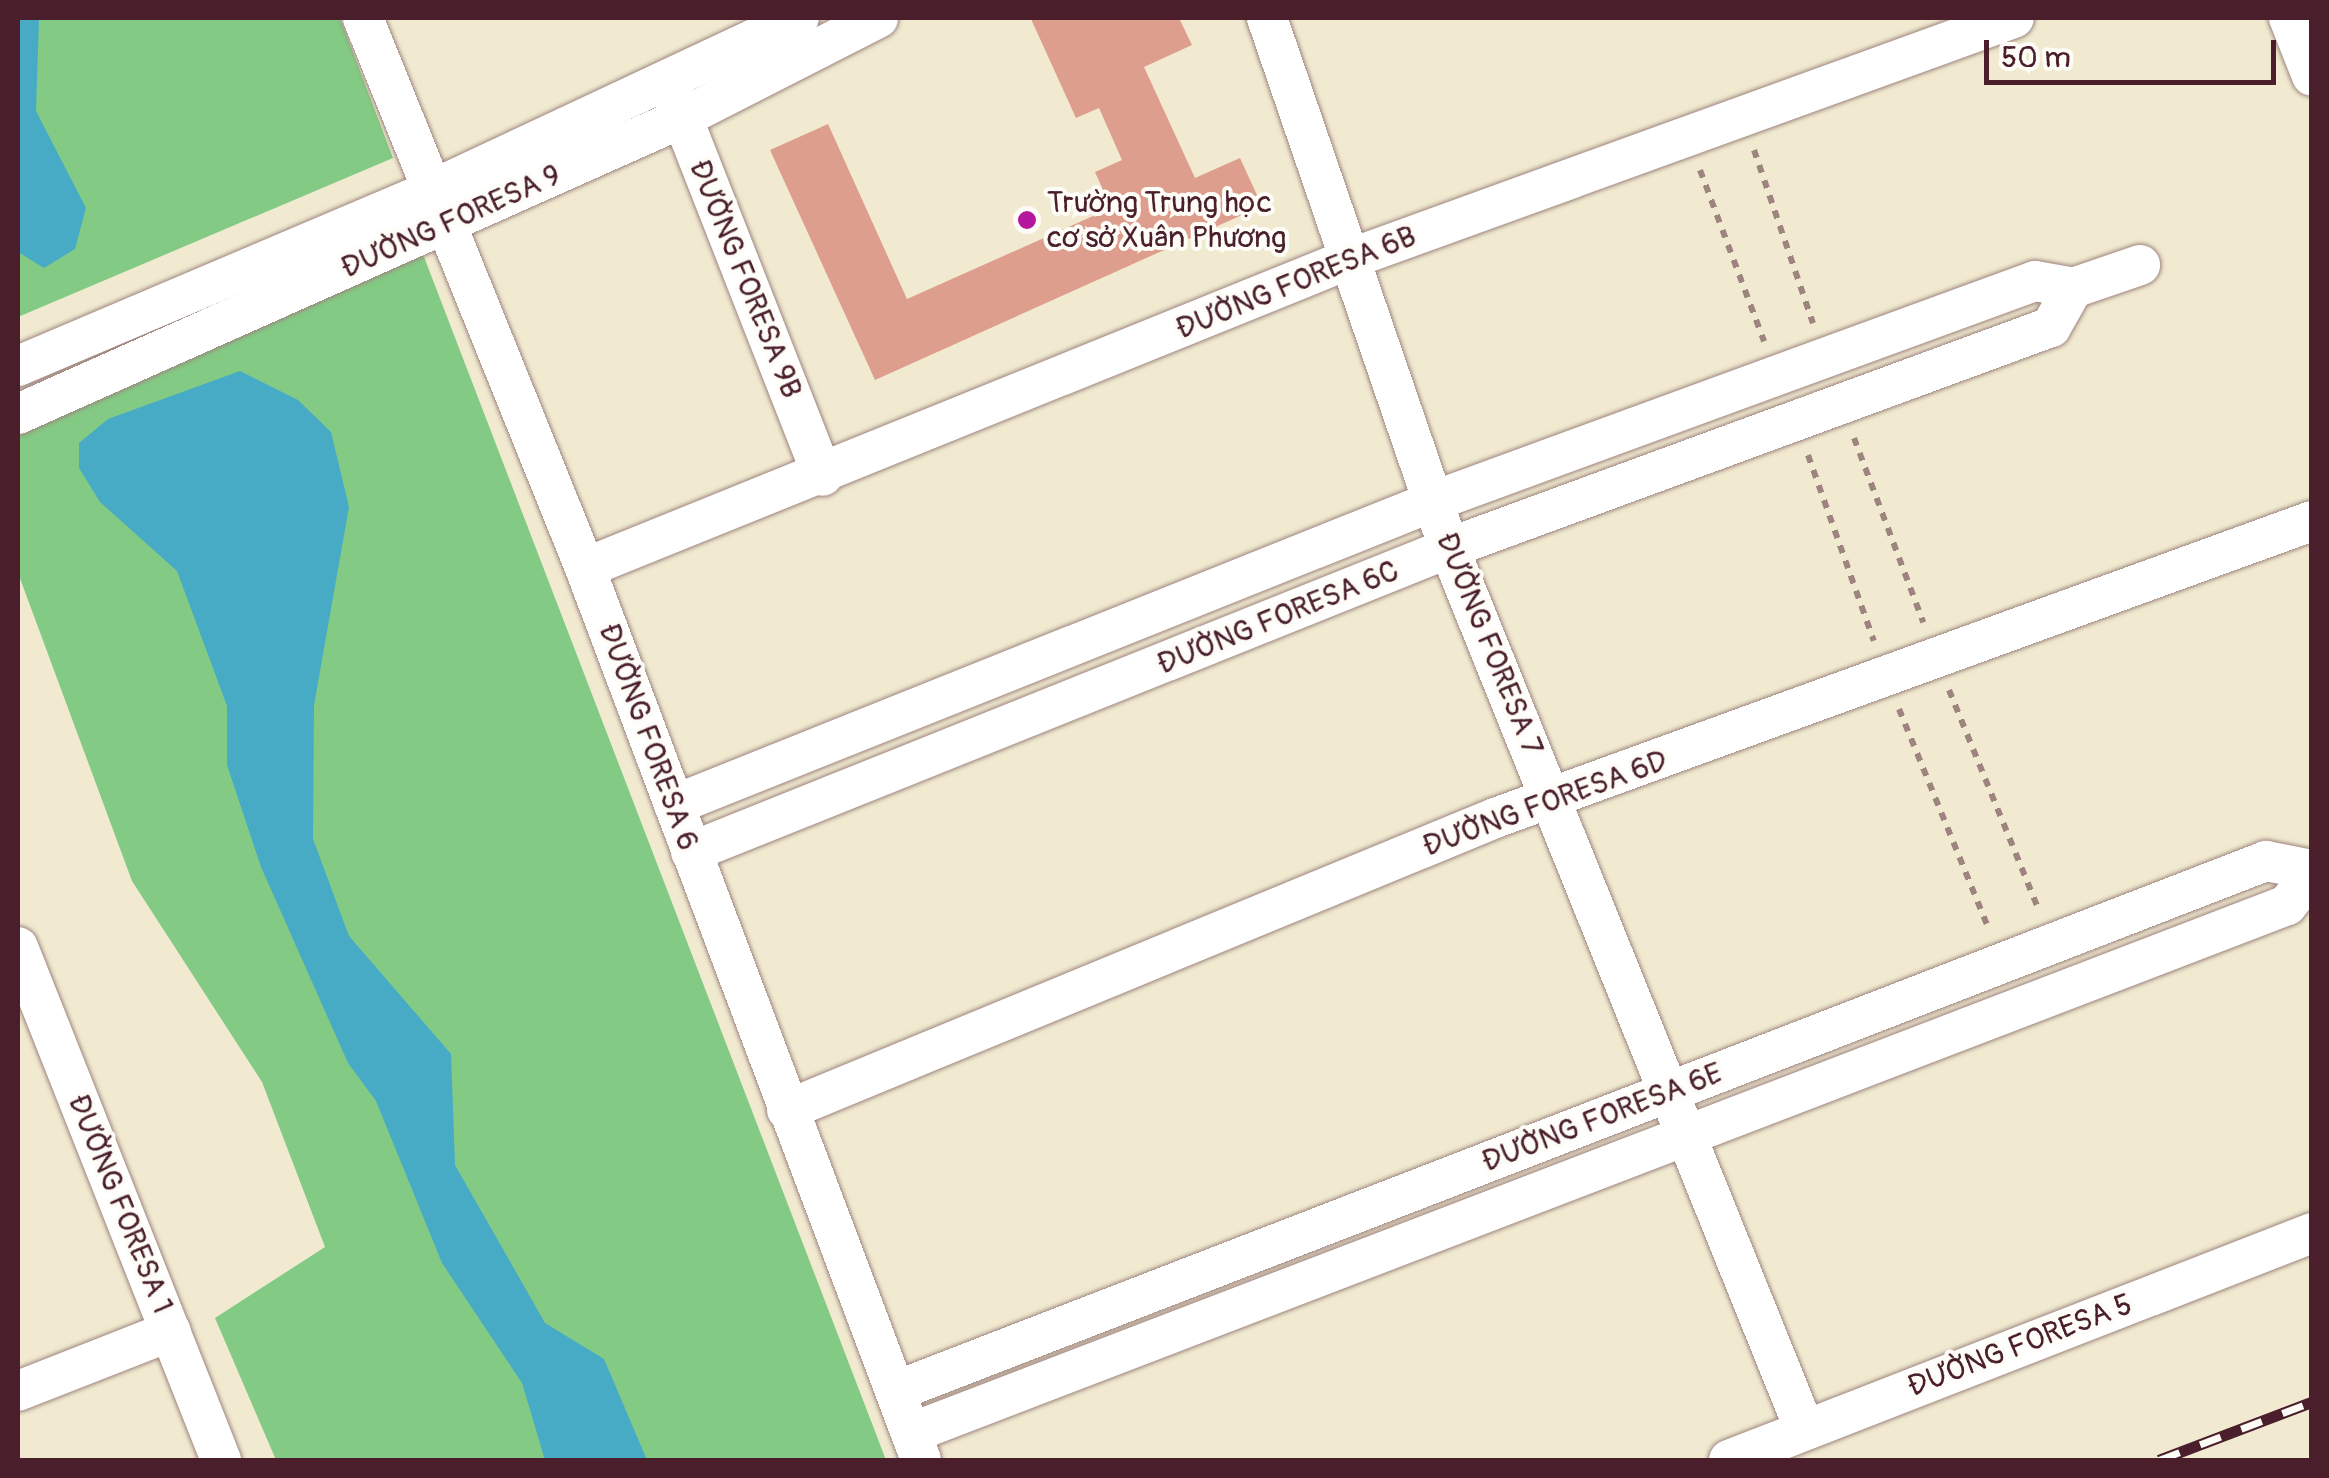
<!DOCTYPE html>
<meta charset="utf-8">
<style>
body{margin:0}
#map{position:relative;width:2329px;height:1478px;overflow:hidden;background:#f1ead1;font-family:Pangolin,sans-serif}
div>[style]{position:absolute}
.green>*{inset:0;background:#83ca85}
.water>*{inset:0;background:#47abc6}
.building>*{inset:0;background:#de9e8e}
.path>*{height:6px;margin-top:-3px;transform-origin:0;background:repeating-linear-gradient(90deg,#9e847e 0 8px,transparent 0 16px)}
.roads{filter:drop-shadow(0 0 2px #9e847e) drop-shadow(0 0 2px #9e847e)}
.minor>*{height:40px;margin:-20px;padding:0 20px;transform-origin:20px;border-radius:20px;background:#fff}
.rail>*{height:11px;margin-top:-5.5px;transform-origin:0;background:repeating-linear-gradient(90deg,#fdfcf7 0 22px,#4a1f2b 0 44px);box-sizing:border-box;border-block:2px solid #4a1f2b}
.dots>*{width:28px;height:28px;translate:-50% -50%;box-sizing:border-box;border:5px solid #fdfcf7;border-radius:50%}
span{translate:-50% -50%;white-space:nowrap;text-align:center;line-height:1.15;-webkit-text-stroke:8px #fdfcf7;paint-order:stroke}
.poi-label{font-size:30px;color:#4a1f2b}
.left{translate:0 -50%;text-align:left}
.street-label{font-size:30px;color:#4a1f2b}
.frame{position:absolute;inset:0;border:20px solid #4a1f2b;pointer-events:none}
.scale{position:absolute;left:1984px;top:40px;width:292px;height:45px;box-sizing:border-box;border:5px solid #4a1f2b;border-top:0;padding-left:12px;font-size:30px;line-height:35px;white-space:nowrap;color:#4a1f2b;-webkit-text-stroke:8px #fdfcf7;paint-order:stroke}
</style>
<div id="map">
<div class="green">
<i style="clip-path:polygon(18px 18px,340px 18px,393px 158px,18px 317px)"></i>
<i style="clip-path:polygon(416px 236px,886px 1460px,276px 1460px,215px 1318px,325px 1247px,262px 1082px,132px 881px,18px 573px,18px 423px)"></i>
</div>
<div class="water">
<i style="clip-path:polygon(18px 18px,39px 18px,36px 111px,86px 208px,75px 249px,44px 268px,18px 252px)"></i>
<i style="clip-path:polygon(240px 371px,298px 400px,331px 432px,349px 507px,314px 705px,313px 839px,349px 936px,451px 1054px,455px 1165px,545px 1323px,604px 1359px,647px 1460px,545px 1460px,522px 1383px,442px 1263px,376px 1101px,348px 1063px,261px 867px,227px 765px,227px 706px,177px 571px,100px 502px,79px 468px,79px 443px,108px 419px)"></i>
</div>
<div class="building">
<i style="clip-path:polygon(1179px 18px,1192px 45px,1144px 67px,1195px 178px,1240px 158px,1262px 206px,875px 380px,770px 150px,828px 124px,907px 299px,1111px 208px,1095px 172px,1122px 160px,1099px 108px,1076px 118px,1031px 19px)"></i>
</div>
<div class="path">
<i style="left:1754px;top:150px;width:183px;rotate:71.2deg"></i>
<i style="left:1700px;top:170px;width:183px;rotate:69.5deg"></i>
<i style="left:1854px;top:438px;width:197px;rotate:69.4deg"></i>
<i style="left:1808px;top:455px;width:197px;rotate:70.5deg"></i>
<i style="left:1949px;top:690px;width:238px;rotate:67.8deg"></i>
<i style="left:1899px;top:709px;width:238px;rotate:67.8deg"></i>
</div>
<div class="roads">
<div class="minor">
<i style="left:363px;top:18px;width:593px;rotate:68.02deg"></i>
<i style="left:585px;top:568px;width:953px;rotate:69.36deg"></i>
<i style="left:1267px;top:18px;width:560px;rotate:71.05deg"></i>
<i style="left:1449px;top:548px;width:949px;rotate:68.03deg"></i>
<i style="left:2289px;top:18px;width:62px;rotate:68.4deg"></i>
<i style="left:673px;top:94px;width:410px;rotate:68.6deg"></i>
<i style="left:18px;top:366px;width:450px;rotate:-23deg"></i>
<i style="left:432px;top:190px;width:405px;rotate:-25.1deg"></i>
<i style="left:18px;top:414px;width:727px;rotate:-24.03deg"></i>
<i style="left:682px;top:118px;width:220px;rotate:-27deg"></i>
<i style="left:585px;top:568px;width:827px;rotate:-22.01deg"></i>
<i style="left:1352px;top:258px;width:704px;rotate:-19.93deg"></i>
<i style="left:674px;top:805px;width:819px;rotate:-21.8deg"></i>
<i style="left:1434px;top:501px;width:640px;rotate:-20.11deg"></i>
<i style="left:2035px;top:281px;width:39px;rotate:10deg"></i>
<i style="left:2073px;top:288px;width:71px;rotate:-18.9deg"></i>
<i style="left:691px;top:852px;width:817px;rotate:-21.85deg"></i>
<i style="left:1449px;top:548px;width:641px;rotate:-20.16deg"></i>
<i style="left:2051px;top:327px;width:45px;rotate:-60.6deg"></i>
<i style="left:18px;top:947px;width:552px;rotate:68.41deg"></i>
<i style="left:787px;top:1110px;width:766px;rotate:-22.41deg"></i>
<i style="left:1495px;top:818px;width:869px;rotate:-19.98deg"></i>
<i style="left:18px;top:1391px;width:164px;rotate:-21.4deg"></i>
<i style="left:896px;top:1391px;width:1469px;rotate:-21.15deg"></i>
<i style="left:2266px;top:861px;width:47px;rotate:11.1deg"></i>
<i style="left:911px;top:1433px;width:1474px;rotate:-20.99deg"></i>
<i style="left:2287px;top:905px;width:40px;rotate:-51deg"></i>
<i style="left:1729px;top:1460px;width:626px;rotate:-21.27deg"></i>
</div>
</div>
<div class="rail">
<i style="left:2159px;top:1460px;width:164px;rotate:-20.8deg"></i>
</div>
<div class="dots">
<i style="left:1027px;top:220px;background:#b5179e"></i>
</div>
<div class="poi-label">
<span class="left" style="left:1047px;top:220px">Trường Trung học<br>cơ sở Xuân Phương</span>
</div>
<div class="street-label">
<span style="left:451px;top:222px;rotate:-24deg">ĐƯỜNG FORESA 9</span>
<span style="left:745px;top:279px;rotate:68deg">ĐƯỜNG FORESA 9B</span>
<span style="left:1296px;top:283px;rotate:-22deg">ĐƯỜNG FORESA 6B</span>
<span style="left:1278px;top:618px;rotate:-22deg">ĐƯỜNG FORESA 6C</span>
<span style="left:1489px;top:644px;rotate:68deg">ĐƯỜNG FORESA 7</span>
<span style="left:648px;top:737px;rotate:70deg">ĐƯỜNG FORESA 6</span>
<span style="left:1545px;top:804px;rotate:-20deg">ĐƯỜNG FORESA 6D</span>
<span style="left:1602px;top:1118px;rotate:-21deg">ĐƯỜNG FORESA 6E</span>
<span style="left:120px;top:1204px;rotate:68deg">ĐƯỜNG FORESA 1</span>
<span style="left:2020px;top:1346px;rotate:-21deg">ĐƯỜNG FORESA 5</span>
</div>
<div class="frame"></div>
<div class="scale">50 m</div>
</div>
